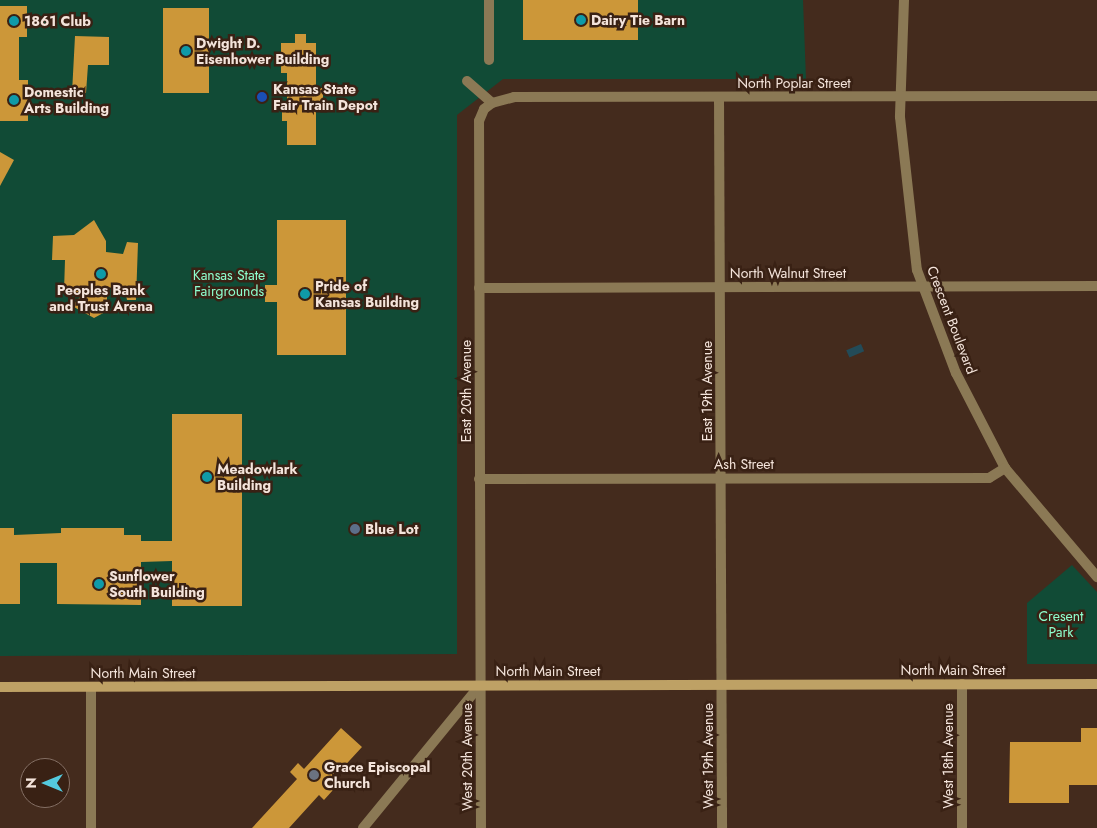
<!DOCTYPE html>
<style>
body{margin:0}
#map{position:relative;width:1097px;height:828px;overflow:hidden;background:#442b1d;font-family:Jost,sans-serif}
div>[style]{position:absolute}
.green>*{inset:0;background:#114b36}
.water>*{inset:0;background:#234b58;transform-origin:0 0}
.building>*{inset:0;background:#cc9739;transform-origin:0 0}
.minor>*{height:10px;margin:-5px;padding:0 5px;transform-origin:5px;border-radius:5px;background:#8b7955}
.secondary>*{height:10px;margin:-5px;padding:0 5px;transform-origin:5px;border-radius:5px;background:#bea165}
.dots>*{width:14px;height:14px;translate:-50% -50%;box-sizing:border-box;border:2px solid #392114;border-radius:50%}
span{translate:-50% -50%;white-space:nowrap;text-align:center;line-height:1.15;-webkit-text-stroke:5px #392114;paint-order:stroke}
.poi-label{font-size:14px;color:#f4e4db;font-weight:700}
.left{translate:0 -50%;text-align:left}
.street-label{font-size:14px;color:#f4e4db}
.park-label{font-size:14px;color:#8dfece}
.north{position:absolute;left:20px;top:758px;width:50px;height:50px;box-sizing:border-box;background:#392114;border:1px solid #846f64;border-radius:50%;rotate:270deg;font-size:14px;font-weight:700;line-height:20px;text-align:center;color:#f4e4db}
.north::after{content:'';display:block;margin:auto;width:18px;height:22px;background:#54cade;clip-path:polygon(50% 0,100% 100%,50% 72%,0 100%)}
</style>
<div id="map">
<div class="green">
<i style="clip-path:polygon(0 0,803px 0,806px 79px,503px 79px,457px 115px,457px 654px,0 656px)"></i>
<i style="clip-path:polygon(1072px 565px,1097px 592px,1097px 664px,1027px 664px,1027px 603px)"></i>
</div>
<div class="water">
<i style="left:861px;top:344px;width:8px;height:16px;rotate:67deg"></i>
</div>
<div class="building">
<i style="left:523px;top:0;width:115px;height:40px"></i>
<i style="clip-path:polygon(0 6px,27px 6px,27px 37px,19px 37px,19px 80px,28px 80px,28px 121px,0 121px)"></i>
<i style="left:163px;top:8px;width:46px;height:85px"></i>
<i style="clip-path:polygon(295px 34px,306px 34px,306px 43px,316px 43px,316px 88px,323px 88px,323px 106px,316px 106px,316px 145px,287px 145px,287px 121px,282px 121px,282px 110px,287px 110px,287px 73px,281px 73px,281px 43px,295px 43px)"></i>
<i style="clip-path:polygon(75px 36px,109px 37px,109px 65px,88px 65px,86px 93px,72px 93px)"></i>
<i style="clip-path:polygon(0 152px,14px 160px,0 186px)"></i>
<i style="clip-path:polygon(94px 220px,106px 241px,106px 252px,123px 254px,127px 242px,138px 243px,136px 300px,127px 300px,124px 286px,107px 288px,107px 311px,94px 318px,72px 306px,82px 295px,64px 291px,65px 260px,52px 260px,53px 236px,74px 235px)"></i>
<i style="clip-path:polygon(277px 220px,346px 220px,346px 355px,277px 355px,277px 302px,265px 302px,265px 285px,277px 285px)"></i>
<i style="clip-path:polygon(172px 414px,242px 414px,242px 606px,172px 606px,172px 561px,141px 562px,141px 605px,57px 604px,57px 563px,20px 563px,20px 604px,0 604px,0 528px,14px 528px,14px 535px,61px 533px,61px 528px,124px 528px,124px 535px,141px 535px,141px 541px,172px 541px)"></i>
<i style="clip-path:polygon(341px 728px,362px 747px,327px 785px,333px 790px,324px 800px,319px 795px,289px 828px,252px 828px,297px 779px,290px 772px,298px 763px,304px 769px)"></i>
<i style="clip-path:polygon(1081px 728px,1097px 728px,1097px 785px,1069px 785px,1069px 803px,1009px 803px,1010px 742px,1081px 742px)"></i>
</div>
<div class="minor">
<i style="left:489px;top:0;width:60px;rotate:90deg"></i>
<i style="left:904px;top:0;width:117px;rotate:92deg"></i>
<i style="left:900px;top:117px;width:154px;rotate:83.7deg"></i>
<i style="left:917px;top:270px;width:110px;rotate:69.3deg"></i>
<i style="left:956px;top:373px;width:107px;rotate:62.7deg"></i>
<i style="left:1005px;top:468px;width:143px;rotate:49.8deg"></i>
<i style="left:467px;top:81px;width:33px;rotate:41deg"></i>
<i style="left:719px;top:97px;width:731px;rotate:89.76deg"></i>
<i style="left:479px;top:288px;width:618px;rotate:-0.19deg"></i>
<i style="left:479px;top:479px;width:510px;rotate:-0.11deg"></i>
<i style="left:989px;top:478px;width:19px;rotate:-32deg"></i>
<i style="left:91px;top:687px;width:141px;rotate:90deg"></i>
<i style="left:363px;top:828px;width:185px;rotate:-50.7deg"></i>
<i style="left:481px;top:828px;width:707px;rotate:-90.16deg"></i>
<i style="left:479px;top:121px;width:13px;rotate:-67deg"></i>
<i style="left:484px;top:109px;width:10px;rotate:-37deg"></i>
<i style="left:492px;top:103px;width:23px;rotate:-15deg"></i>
<i style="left:514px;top:97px;width:583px;rotate:-0.1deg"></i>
<i style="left:962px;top:828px;width:144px;rotate:-90deg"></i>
</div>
<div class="secondary">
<i style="left:0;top:687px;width:1097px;rotate:-0.16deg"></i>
</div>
<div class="dots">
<i style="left:581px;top:20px;background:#0f9aa8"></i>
<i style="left:14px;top:21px;background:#0f9aa8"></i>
<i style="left:186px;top:51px;background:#0f9aa8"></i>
<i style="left:262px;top:97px;background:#1a4fb4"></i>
<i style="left:14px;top:100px;background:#0f9aa8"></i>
<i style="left:101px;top:274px;background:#0f9aa8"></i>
<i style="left:305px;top:294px;background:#0f9aa8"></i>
<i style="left:207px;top:477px;background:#0f9aa8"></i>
<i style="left:355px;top:529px;background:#5c6f8a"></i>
<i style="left:99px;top:584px;background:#0f9aa8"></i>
<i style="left:314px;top:775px;background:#6b7280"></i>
</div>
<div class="poi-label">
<span class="left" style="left:591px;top:20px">Dairy Tie Barn</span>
<span class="left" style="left:24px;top:21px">1861 Club</span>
<span class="left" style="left:196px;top:51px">Dwight D.<br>Eisenhower Building</span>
<span class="left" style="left:273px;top:97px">Kansas State<br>Fair Train Depot</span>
<span class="left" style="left:24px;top:100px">Domestic<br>Arts Building</span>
<span class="left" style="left:315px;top:294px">Pride of<br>Kansas Building</span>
<span style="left:101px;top:298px">Peoples Bank<br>and Trust Arena</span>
<span class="left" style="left:217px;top:477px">Meadowlark<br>Building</span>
<span class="left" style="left:365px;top:529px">Blue Lot</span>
<span class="left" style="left:109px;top:584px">Sunflower<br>South Building</span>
<span class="left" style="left:324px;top:775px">Grace Episcopal<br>Church</span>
</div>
<div class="street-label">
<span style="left:794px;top:83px">North Poplar Street</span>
<span style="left:788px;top:273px">North Walnut Street</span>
<span style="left:952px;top:320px;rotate:69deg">Crescent Boulevard</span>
<span style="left:466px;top:391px;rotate:-90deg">East 20th Avenue</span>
<span style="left:707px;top:391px;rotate:-90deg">East 19th Avenue</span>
<span style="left:744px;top:464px">Ash Street</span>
<span style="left:953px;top:670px">North Main Street</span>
<span style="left:548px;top:671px">North Main Street</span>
<span style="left:143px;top:673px">North Main Street</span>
<span style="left:708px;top:756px;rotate:-90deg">West 19th Avenue</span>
<span style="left:948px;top:756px;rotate:-90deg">West 18th Avenue</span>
<span style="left:467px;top:757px;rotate:-90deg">West 20th Avenue</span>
</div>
<div class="park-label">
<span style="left:229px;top:283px">Kansas State<br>Fairgrounds</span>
<span style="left:1061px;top:624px">Cresent<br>Park</span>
</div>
<div class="north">N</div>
</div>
